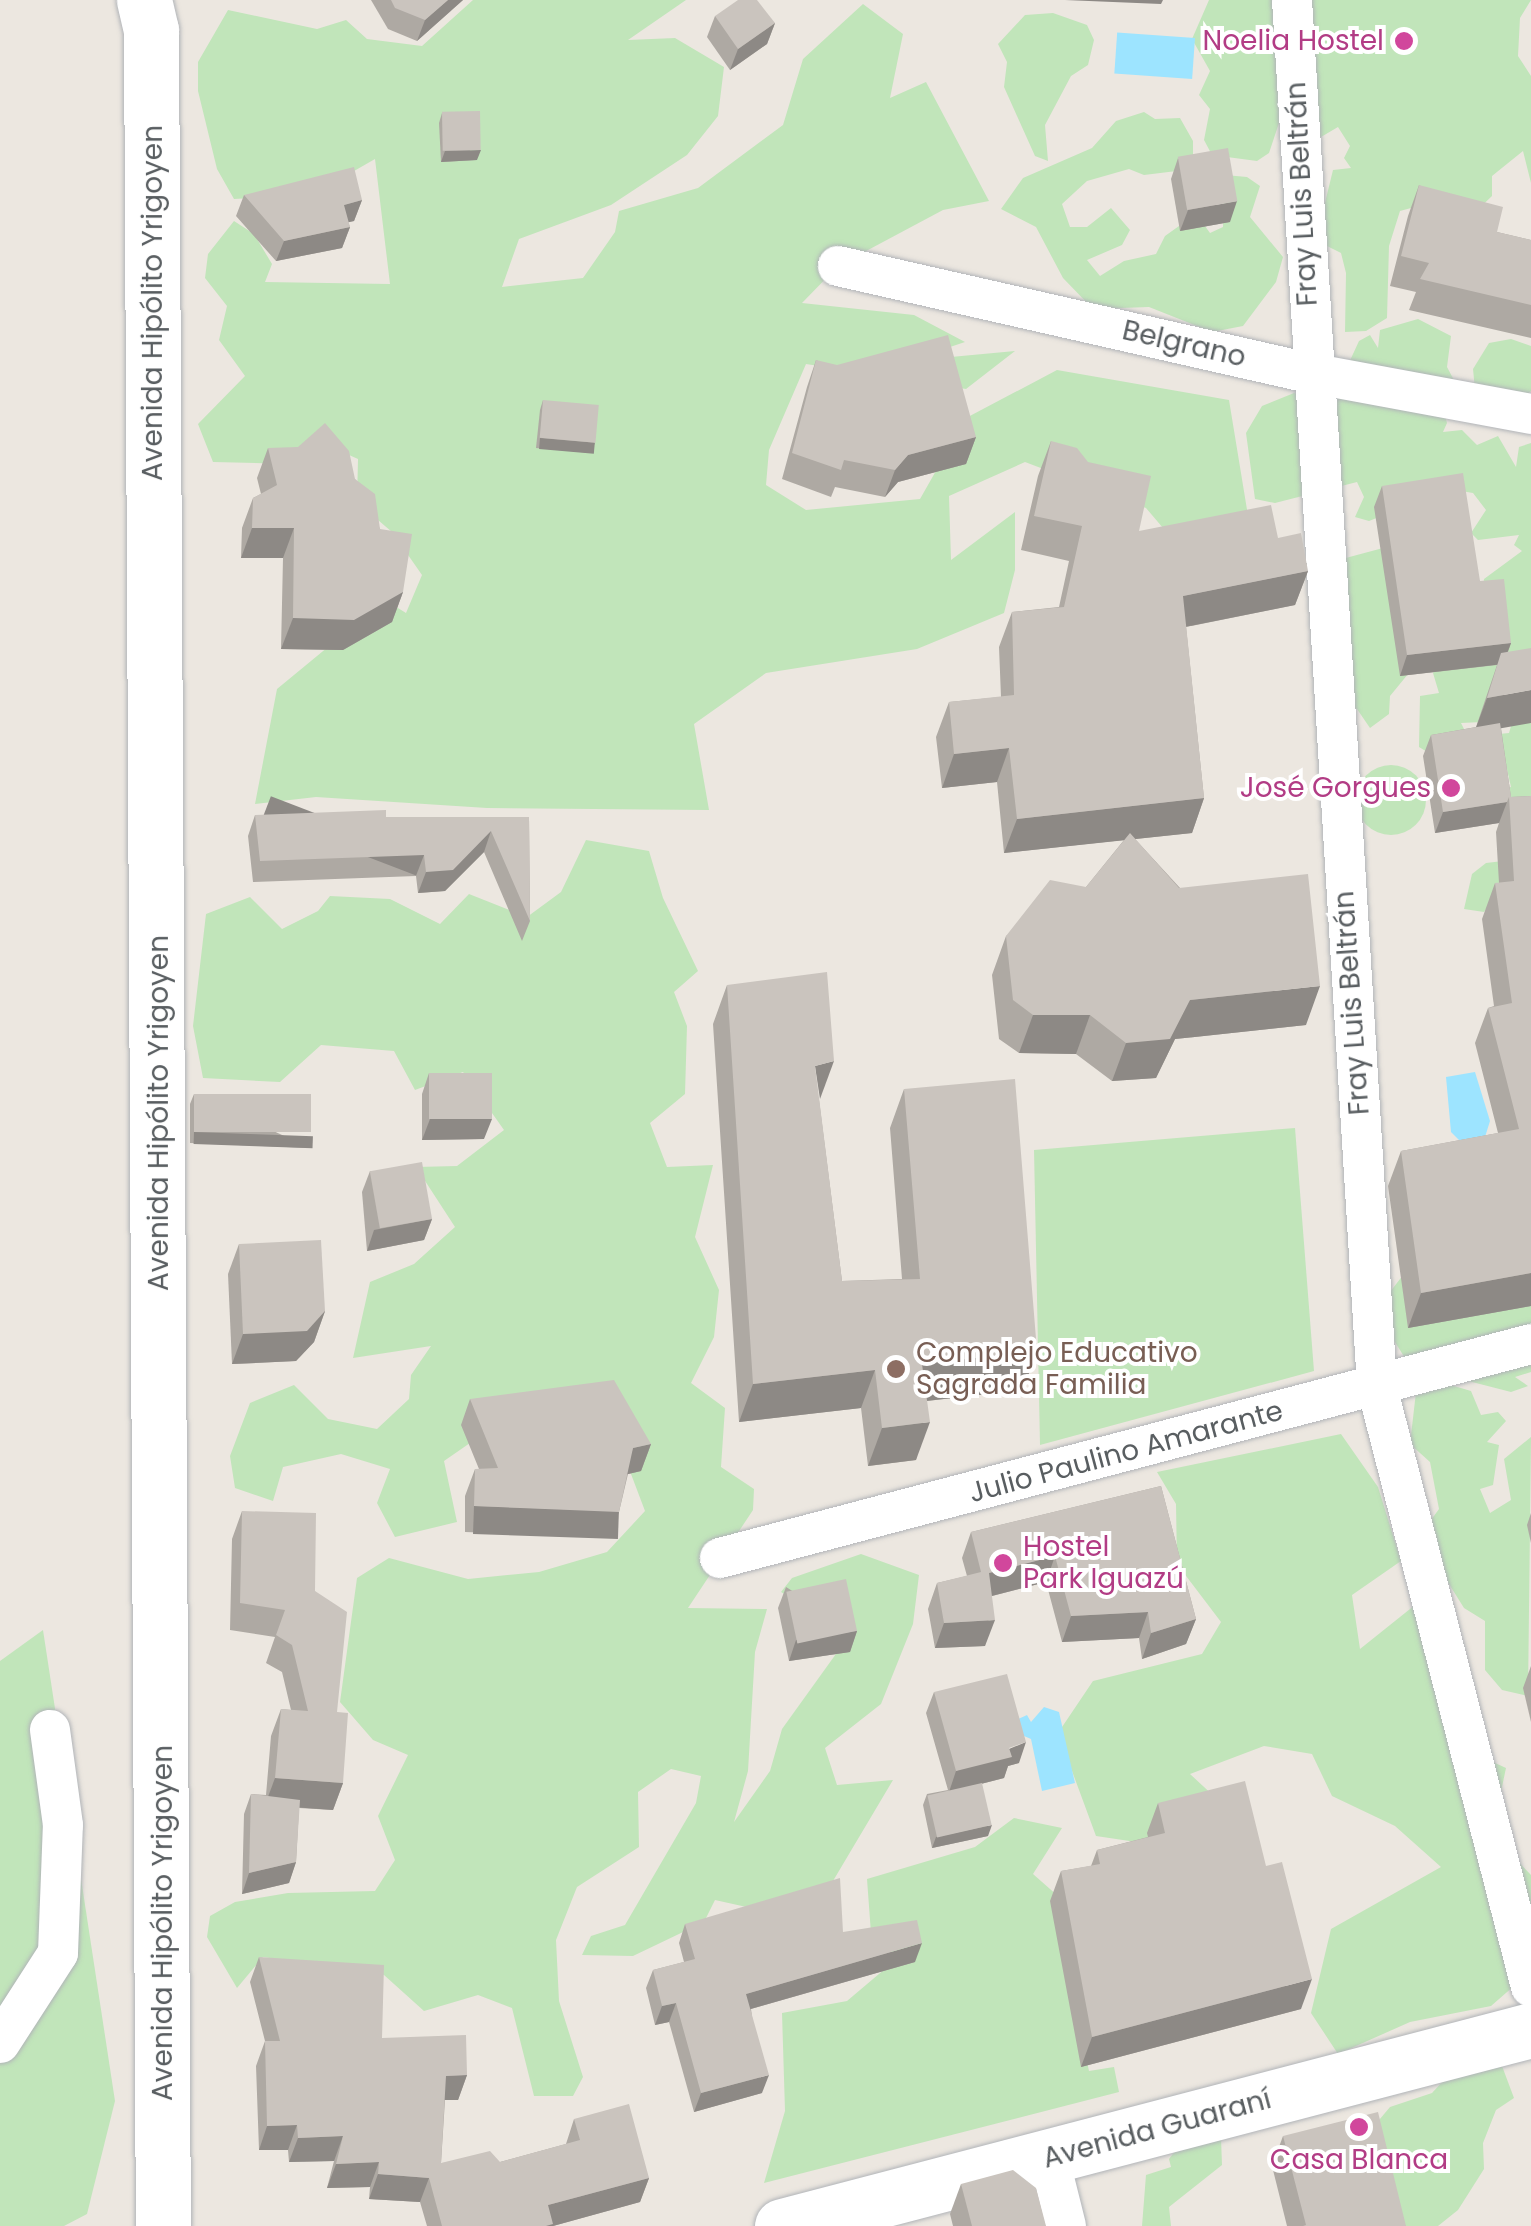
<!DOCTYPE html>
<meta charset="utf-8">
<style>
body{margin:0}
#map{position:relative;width:1531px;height:2226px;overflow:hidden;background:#ece7e0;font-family:Poppins,sans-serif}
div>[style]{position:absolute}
.green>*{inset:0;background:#c1e5ba}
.round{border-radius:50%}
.water>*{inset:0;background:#9de4ff;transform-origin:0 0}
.roads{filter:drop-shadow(0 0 2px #b1b4b8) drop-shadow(0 0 2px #b1b4b8)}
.street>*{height:40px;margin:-20px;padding:0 20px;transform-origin:20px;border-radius:20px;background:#fff}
.secondary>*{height:55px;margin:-27.5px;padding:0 27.5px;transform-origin:27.5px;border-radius:27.5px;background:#fff}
.wall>*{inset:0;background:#aea9a3}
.shaded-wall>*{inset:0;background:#8d8985;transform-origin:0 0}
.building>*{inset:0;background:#cac4be;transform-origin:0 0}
.dots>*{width:28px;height:28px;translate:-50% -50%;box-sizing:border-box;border:5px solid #fff;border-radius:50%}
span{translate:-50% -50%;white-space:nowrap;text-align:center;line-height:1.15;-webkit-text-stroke:8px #fff;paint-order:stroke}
.hotel-label{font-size:28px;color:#b23c85}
.right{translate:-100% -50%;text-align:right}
.left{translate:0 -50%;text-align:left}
.street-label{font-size:28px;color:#595e61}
.education-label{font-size:28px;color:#785e54}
</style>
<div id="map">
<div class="green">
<i style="clip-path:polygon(473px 0,686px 0,628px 40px,675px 38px,724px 67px,718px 116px,687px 155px,611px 205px,519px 239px,502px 287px,583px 278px,615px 232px,619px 211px,698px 188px,783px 125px,803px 59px,863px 4px,903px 34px,890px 98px,926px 82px,989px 201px,943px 210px,838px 266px,802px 303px,914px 315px,965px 342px,908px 361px,1015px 351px,966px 389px,806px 364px,769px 450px,766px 485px,806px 510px,920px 499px,966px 418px,1057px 370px,1229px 400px,1252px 540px,1192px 562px,1146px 508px,1025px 462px,949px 496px,951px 560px,1015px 512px,1015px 570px,1004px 613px,917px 649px,766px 673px,694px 724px,709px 810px,487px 808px,316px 797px,255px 804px,277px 689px,385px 600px,406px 613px,422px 575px,392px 532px,357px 502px,358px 459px,311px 438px,292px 464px,213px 462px,198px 424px,245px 376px,219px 340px,227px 306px,205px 278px,208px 254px,234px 221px,254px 234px,272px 264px,265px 282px,390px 284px,375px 159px,314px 194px,234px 199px,217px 169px,198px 91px,198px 62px,228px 10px,317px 29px,346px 20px,367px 39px,422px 46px)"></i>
<i style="clip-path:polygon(1209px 0,1531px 0,1520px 18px,1518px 56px,1531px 76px,1531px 183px,1523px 151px,1492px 176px,1492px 196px,1469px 218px,1422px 205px,1400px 211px,1389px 246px,1387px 318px,1366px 331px,1345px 332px,1346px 273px,1341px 253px,1321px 243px,1320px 223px,1333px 170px,1351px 168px,1344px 158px,1350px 146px,1338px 127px,1321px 137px,1280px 120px,1269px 153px,1257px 161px,1212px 155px,1204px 140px,1210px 109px,1199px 95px,1210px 71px,1192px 39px)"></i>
<i style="clip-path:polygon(1053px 13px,1087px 25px,1094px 40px,1088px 65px,1071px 76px,1045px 125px,1048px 161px,1035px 156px,1004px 87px,1007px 62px,998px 44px,1025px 15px)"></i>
<i style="clip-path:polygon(1144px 112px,1155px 119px,1180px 118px,1193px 141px,1193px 169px,1144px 175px,1129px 169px,1087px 181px,1062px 204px,1070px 227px,1087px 227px,1111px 208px,1130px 230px,1122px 245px,1087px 260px,1100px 276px,1124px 261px,1156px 254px,1165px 236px,1186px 221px,1202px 222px,1210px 233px,1223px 227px,1225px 175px,1247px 177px,1260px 186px,1250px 217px,1283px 257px,1276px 282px,1243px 326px,1212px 332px,1149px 307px,1093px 309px,1063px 278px,1036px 227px,1001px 209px,1023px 178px,1092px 148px,1116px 121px)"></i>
<i style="clip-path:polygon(1418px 319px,1451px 336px,1447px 367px,1456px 384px,1438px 390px,1447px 423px,1443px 432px,1462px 430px,1477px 445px,1498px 436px,1516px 467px,1519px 447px,1531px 443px,1531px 656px,1482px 722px,1461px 723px,1469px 739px,1439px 759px,1419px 747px,1420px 696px,1439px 693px,1433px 673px,1482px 600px,1484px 579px,1522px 551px,1514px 545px,1519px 535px,1478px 540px,1471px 533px,1486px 510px,1473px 493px,1449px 489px,1369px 521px,1355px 517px,1364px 497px,1357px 482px,1275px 503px,1255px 499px,1246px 433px,1262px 406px,1294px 393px,1330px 404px,1359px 341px,1370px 335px,1378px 348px,1380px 330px)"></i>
<i style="clip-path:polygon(1511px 339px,1531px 346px,1531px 391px,1518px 401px,1475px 390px,1473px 369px,1489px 343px)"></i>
<i style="clip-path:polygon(1383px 548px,1413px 668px,1390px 696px,1389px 714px,1370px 728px,1357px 709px,1320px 692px,1342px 559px)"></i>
<i style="clip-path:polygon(1531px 714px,1531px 810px,1491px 792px,1511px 787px,1499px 734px,1509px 733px,1514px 716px)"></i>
<i class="round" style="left:1356px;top:765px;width:70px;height:70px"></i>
<i style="clip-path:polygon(586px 840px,649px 851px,663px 898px,698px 971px,674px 992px,687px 1026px,685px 1094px,650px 1123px,667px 1167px,713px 1165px,695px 1237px,719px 1290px,714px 1337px,691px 1383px,725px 1408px,721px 1467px,754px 1489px,753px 1510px,688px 1608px,767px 1609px,755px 1652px,748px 1771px,734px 1822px,770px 1771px,782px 1729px,851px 1633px,781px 1592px,792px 1578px,861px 1554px,919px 1575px,913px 1624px,881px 1704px,825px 1748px,837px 1785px,893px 1780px,830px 1886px,751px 1908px,715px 1900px,704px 1922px,633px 1956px,582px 1955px,591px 1936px,625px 1925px,696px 1803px,701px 1776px,671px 1769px,638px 1792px,639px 1847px,577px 1887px,556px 1940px,559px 2001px,583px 2077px,573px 2096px,534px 2096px,512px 2008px,478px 1995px,424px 2011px,384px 1975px,263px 1957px,237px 1988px,207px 1937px,210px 1916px,235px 1902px,288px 1893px,375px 1891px,395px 1860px,378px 1816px,408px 1755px,373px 1740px,340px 1702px,357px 1578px,389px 1558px,468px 1579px,539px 1572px,607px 1552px,645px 1511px,617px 1437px,483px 1434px,444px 1461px,457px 1522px,395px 1537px,377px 1503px,390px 1469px,341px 1454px,283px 1467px,273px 1501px,235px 1488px,230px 1456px,250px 1403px,294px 1385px,328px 1419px,377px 1429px,409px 1399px,411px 1375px,431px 1346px,353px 1358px,370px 1282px,414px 1264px,455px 1227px,416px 1167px,457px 1166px,504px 1130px,463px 1072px,415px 1090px,394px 1051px,321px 1045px,280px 1082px,203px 1078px,193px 1026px,206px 914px,250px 897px,282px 929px,318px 911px,330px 896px,390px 899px,440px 924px,469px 894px,527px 917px,561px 892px)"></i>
<i style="clip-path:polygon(1520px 859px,1484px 912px,1464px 909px,1472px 874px,1486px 863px)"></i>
<i style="clip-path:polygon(1295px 1128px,1314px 1371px,1040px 1445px,1034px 1150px)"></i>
<i style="clip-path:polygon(1410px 1266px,1531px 1297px,1531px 1372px,1515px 1377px,1528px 1386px,1511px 1392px,1410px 1366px,1388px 1331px,1390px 1292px)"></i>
<i style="clip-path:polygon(1437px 1381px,1471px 1391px,1481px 1415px,1498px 1412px,1506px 1421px,1487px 1442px,1499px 1445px,1493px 1485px,1480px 1489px,1490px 1513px,1511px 1500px,1504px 1459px,1531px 1437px,1528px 1696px,1502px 1690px,1485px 1670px,1485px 1621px,1464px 1608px,1434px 1560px,1428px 1524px,1439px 1509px,1430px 1462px,1410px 1444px,1416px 1392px)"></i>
<i style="clip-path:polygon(1341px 1434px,1378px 1487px,1401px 1561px,1352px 1595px,1360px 1649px,1415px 1605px,1471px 1752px,1506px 1768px,1492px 1834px,1531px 1875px,1531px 1971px,1491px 2006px,1410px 2022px,1338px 2054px,1311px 2013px,1331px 1929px,1441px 1867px,1395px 1826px,1332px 1796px,1312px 1754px,1264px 1746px,1190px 1774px,1217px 1799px,1143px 1843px,1096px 1836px,1058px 1733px,1093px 1681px,1202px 1654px,1221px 1622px,1177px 1564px,1176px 1504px,1157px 1472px)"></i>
<i style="clip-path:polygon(43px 1630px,115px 2101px,87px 2214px,64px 2226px,0 2226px,0 1661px)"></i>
<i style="clip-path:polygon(1014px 1818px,1062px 1828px,1033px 1874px,1067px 1904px,1058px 1928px,1089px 2071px,1114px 2067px,1119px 2092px,764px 2183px,785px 2111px,782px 2013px,847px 2001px,886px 1968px,872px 1947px,867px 1879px,975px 1847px)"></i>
<i style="clip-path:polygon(1499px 2058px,1514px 2098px,1496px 2110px,1483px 2143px,1484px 2169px,1458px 2210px,1438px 2226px,1388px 2226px,1369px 2132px,1390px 2107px,1432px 2093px,1454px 2069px)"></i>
<i style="clip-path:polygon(1188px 2134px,1221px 2138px,1222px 2165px,1169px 2207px,1171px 2226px,1142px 2226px,1146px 2175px,1171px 2167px,1169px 2159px)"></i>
</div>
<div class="water">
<i style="left:1195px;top:38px;width:41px;height:78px;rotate:94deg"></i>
<i style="clip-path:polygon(1475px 1072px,1490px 1121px,1485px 1137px,1460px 1141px,1451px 1132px,1446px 1077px)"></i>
<i style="clip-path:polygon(1044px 1707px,1059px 1712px,1075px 1783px,1042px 1791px,1031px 1739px,1017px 1733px,1016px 1720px,1027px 1715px,1031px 1722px)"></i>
</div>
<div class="roads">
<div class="street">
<i style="left:1292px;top:0;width:1390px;rotate:86.49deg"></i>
<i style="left:1377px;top:1387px;width:619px;rotate:75.6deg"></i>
<i style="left:838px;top:266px;width:484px;rotate:12.8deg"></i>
<i style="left:1310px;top:373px;width:225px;rotate:10.5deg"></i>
<i style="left:720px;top:1558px;width:839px;rotate:-14.78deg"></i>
<i style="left:0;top:2043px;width:107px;rotate:-57.2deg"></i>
<i style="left:58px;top:1953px;width:128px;rotate:-87.8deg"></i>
<i style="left:63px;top:1825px;width:96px;rotate:-97.8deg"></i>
<i style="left:1049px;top:2158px;width:70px;rotate:76deg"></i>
</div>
<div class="secondary">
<i style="left:144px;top:0;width:31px;rotate:77deg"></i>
<i style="left:151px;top:30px;width:2196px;rotate:89.69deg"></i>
<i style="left:782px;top:2226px;width:774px;rotate:-14.66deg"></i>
</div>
</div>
<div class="wall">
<i style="clip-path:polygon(371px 0,463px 0,417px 41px,388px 29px)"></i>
<i style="clip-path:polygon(715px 16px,775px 23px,767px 44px,730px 70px,707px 37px)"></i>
<i style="clip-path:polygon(442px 113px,477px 160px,441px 162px,439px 123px)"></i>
<i style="clip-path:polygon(1178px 158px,1230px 222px,1180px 231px,1171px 179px)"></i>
<i style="clip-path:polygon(1419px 185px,1497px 232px,1531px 240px,1531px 338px,1409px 310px,1416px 292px,1390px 286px,1408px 216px)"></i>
<i style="clip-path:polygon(244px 195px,362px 200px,354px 221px,348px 222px,350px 227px,342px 248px,276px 261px,236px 216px)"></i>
<i style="clip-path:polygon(816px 360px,976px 437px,966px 464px,898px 482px,885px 497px,835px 487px,831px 497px,782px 479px,807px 387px)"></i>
<i style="clip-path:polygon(543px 400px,595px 443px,591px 453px,536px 448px,540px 410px)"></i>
<i style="clip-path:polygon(1051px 441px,1139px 531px,1278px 538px,1308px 571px,1295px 605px,1186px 627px,1204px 798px,1192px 833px,1135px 839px,1306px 1025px,1175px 1039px,1156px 1078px,1112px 1081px,1076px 1054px,1019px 1053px,999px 1039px,992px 975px,1006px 936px,1086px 887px,1124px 840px,1004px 853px,997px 782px,942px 788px,936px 737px,949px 702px,1001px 697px,999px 647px,1012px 612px,1059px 607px,1069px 561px,1021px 550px,1038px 476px)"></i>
<i style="clip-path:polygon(268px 448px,355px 479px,380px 529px,403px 592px,392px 622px,343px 650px,281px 649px,283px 558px,241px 558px,242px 528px,253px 498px,261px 494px,257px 478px)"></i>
<i style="clip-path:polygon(1382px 486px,1480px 581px,1511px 643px,1508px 652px,1501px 728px,1511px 797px,1531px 796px,1531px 1306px,1408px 1328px,1388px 1186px,1401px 1151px,1498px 1133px,1475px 1043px,1488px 1008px,1494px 1006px,1482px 919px,1495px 883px,1499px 883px,1496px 832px,1499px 823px,1435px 833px,1423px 756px,1431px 735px,1476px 727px,1497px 665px,1400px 676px,1374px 507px)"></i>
<i style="clip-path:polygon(255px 815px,386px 817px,529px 817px,530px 921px,522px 941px,484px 852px,445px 891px,418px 893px,416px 876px,253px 882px,248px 836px)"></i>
<i style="clip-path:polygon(727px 985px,819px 1100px,842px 1281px,902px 1279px,890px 1128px,904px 1089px,1023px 1390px,927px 1401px,916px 1460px,868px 1466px,861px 1408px,739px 1422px,713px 1024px)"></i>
<i style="clip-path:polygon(429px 1073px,484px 1139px,422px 1140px,422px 1094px)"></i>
<i style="clip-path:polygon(194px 1094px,310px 1148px,190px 1143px,190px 1104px)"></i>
<i style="clip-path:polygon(370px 1171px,432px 1219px,424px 1240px,367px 1251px,362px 1192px)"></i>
<i style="clip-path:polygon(239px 1244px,325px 1311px,314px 1342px,296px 1361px,232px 1364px,228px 1274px)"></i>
<i style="clip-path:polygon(470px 1399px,651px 1444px,641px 1471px,628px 1474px,619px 1512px,610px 1538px,465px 1532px,465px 1496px,475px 1469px,479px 1469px,461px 1425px)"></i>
<i style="clip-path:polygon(1161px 1486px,1196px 1619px,1186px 1644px,1142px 1659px,1139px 1638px,1062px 1642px,1046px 1582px,992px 1596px,985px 1646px,935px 1648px,928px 1609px,937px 1583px,967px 1576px,962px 1558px,971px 1532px)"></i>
<i style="clip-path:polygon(242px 1511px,315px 1591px,337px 1712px,343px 1783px,333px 1810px,299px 1808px,296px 1862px,289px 1883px,242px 1894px,244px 1814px,251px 1794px,266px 1795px,271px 1736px,281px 1709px,291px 1710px,282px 1672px,266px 1663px,275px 1637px,230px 1630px,232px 1539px)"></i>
<i style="clip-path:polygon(1531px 1513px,1531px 1543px,1527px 1525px)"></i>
<i style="clip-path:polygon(786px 1587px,857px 1631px,850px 1652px,789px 1661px,778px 1608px)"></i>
<i style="clip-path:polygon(1531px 1666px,1531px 1722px,1523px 1688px)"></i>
<i style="clip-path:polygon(934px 1692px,1019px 1763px,1008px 1766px,1004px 1778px,981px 1784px,988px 1836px,932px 1848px,923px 1805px,927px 1794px,948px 1790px,926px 1713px)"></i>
<i style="clip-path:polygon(1158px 1803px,1301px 2009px,1081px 2067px,1050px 1901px,1061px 1871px,1091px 1866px,1097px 1850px,1148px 1837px,1147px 1833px)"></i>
<i style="clip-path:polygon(685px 1924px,843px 1932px,915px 1962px,751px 2009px,762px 2093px,694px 2112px,669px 2022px,655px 2025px,646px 1988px,653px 1970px,684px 1962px,679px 1943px)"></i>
<i style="clip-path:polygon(259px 1957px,382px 2038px,467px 2075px,458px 2100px,445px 2100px,441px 2163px,500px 2162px,566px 2144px,574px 2119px,649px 2178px,640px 2202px,553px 2226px,427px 2226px,420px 2202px,369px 2199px,370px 2187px,327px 2188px,334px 2161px,289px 2162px,288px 2150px,259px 2150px,256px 2066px,265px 2041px,250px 1982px)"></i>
<i style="clip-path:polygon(1283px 2136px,1406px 2226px,1287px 2226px,1272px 2166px)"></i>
<i style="clip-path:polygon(961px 2184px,1046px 2226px,953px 2226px,950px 2214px)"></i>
</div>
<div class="shaded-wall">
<i style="clip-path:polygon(448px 0,463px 0,417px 41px,425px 20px)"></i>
<i style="clip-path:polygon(1065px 0,1163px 0,1161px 4px)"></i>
<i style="clip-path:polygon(775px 23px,767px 44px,730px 70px,738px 49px)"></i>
<i style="clip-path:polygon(481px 150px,477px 160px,441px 162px,445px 151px)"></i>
<i style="clip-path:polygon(362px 200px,354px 221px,336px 225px,344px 205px)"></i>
<i style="clip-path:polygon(1237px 201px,1230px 222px,1180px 231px,1188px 210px)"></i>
<i style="clip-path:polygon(350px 227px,342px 248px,276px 261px,284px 241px)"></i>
<i style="clip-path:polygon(976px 437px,966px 464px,898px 482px,885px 497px,895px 470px,908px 455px)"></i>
<i style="left:540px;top:438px;width:55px;height:11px;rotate:5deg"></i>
<i style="clip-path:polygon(252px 528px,294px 528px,283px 558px,241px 558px)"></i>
<i style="clip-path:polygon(1308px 571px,1295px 605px,1170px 630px,1183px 596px)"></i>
<i style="clip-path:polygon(403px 592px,392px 622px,343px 650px,281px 649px,293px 618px)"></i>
<i style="clip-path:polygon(1511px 643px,1503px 664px,1400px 676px,1407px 655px)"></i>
<i style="clip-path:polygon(1531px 690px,1531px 723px,1474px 733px,1487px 698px)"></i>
<i style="clip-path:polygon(1009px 748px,997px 782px,942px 788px,954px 754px)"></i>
<i style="clip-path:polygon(1204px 798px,1192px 833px,1004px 853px,1017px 819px)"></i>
<i style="clip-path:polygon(1507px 802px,1499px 823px,1435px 833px,1443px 812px)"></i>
<i style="clip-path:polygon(491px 831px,484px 852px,445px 891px,418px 893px,426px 872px)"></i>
<i style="left:424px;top:855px;width:22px;height:164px;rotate:111deg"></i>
<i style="clip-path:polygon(1320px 986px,1306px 1025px,1175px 1039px,1156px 1078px,1112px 1081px,1126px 1043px,1190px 1000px)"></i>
<i style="clip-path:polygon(1033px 1015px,1090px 1015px,1076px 1054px,1019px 1053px)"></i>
<i style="clip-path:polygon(834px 1061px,820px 1099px,815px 1066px)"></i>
<i style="clip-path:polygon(430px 1119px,492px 1119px,484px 1139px,422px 1140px)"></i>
<i style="left:194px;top:1132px;width:119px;height:12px;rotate:2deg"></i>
<i style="clip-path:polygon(432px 1219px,424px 1240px,367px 1251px,374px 1230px)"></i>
<i style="clip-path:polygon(1531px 1273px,1531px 1306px,1408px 1328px,1421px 1293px)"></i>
<i style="clip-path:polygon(325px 1311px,314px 1342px,296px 1361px,232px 1364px,243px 1334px)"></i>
<i style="clip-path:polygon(1037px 1351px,1023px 1390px,908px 1403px,922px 1364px)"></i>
<i style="clip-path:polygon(875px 1370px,861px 1408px,739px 1422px,753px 1384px)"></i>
<i style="clip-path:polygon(930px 1422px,916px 1460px,868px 1466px,882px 1428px)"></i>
<i style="clip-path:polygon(651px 1444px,641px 1471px,624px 1475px,633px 1448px)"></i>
<i style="left:474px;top:1506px;width:145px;height:28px;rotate:2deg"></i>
<i style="clip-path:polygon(1055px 1556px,1046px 1582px,980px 1599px,989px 1573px)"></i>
<i style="clip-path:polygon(1148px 1612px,1139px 1638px,1062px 1642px,1071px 1616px)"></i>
<i style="clip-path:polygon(1196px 1619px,1186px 1644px,1142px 1659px,1151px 1633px)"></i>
<i style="clip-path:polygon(995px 1620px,985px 1646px,935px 1648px,944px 1623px)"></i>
<i style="clip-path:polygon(857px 1631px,850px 1652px,789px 1661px,796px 1640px)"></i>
<i style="clip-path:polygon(1026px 1742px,1019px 1763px,1008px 1766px,1004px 1778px,949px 1792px,956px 1771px)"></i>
<i style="clip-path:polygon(275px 1778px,343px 1783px,333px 1810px,265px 1805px)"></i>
<i style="clip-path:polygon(992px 1825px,988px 1836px,932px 1848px,936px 1837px)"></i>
<i style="clip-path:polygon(296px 1862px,289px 1883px,242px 1894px,249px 1873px)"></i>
<i style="clip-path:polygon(922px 1943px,915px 1962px,740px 2012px,746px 1994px)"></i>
<i style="clip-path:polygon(1312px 1979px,1301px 2009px,1081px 2067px,1092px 2037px)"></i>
<i style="clip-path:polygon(676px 2003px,669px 2022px,655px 2025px,662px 2006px)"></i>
<i style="clip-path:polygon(467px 2075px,458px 2100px,437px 2100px,446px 2076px)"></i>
<i style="clip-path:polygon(769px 2075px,762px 2093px,694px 2112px,701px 2093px)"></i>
<i style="clip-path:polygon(297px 2125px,288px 2150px,259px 2150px,267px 2126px)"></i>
<i style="clip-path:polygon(343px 2136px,334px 2161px,289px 2162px,298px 2138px)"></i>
<i style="clip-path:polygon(379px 2162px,370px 2187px,327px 2188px,336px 2164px)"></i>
<i style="clip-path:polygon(378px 2174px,429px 2178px,420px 2202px,369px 2199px)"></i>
<i style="clip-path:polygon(649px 2178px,640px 2202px,553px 2226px,541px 2226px,548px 2205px)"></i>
</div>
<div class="building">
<i style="clip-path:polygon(391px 0,448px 0,425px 20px,395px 8px)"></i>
<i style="clip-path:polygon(738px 0,757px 0,775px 23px,738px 49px,715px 16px)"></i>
<i style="left:480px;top:111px;width:39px;height:38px;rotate:89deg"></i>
<i style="left:1228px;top:148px;width:54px;height:51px;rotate:80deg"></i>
<i style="clip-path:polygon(354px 167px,362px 200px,344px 205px,350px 227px,284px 241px,244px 195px)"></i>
<i style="clip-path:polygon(1419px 185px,1503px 207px,1497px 232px,1531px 240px,1531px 305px,1420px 279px,1429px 263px,1401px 256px)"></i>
<i style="clip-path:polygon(948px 335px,976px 437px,908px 455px,895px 470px,844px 460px,841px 470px,792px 453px,816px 360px,837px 365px)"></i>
<i style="left:543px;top:400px;width:56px;height:38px;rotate:5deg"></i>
<i style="clip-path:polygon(325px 423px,349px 451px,355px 479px,375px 494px,380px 529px,412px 534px,403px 592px,354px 620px,293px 618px,294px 528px,252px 528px,253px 498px,277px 485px,268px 448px,298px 447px)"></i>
<i style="clip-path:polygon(1051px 441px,1077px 448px,1088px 462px,1151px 476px,1139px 531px,1271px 505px,1278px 538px,1301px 533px,1308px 571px,1183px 596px,1204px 798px,1017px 819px,1009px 748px,954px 754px,949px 702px,1014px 695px,1012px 612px,1064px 607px,1082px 526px,1034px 516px)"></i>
<i style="clip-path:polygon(1463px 473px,1480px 581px,1504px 579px,1511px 643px,1407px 655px,1382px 486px)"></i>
<i style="clip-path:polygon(1531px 648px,1531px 690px,1487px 698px,1501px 653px)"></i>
<i style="clip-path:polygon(1500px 723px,1511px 797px,1509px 797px,1507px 802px,1443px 812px,1431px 735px)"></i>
<i style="clip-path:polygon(1531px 796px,1531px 1273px,1421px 1293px,1401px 1151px,1519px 1129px,1488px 1008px,1512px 1003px,1495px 883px,1514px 881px,1509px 797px)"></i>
<i style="clip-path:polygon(386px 810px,386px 817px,529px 817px,530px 921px,491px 831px,453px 870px,426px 872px,424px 855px,260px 861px,255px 815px)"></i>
<i style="clip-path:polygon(1130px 833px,1179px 888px,1308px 874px,1320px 986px,1190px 1000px,1170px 1039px,1126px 1043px,1090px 1015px,1033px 1015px,1013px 1000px,1006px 936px,1050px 880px,1086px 887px)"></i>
<i style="clip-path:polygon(827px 972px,834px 1061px,815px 1066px,842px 1281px,920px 1279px,904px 1089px,1015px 1079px,1037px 1351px,922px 1364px,930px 1422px,882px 1428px,875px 1370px,753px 1384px,727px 985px)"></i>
<i style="left:429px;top:1073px;width:63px;height:46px"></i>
<i style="left:194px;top:1094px;width:117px;height:38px"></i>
<i style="left:422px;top:1162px;width:58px;height:53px;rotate:80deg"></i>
<i style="clip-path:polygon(321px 1240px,325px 1311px,307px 1331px,243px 1334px,239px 1244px)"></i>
<i style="clip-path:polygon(614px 1380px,651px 1444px,633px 1448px,619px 1512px,474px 1506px,475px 1469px,498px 1468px,470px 1399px)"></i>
<i style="clip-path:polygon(1161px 1486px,1196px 1619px,1151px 1633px,1148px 1612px,1071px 1616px,1055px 1556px,989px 1573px,995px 1620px,944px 1623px,937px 1583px,981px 1572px,971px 1532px)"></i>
<i style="clip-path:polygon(242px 1511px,316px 1513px,315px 1591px,347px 1612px,337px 1712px,348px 1713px,343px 1783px,275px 1778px,281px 1709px,308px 1711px,292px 1645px,276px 1635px,285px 1610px,240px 1603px)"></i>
<i style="left:846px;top:1579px;width:53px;height:61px;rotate:78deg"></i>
<i style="clip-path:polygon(1007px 1674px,1026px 1742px,1009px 1748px,1012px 1757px,956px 1771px,934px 1692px)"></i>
<i style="clip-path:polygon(1245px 1781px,1266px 1866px,1282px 1862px,1312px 1979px,1092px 2037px,1061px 1871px,1100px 1864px,1097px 1850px,1165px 1833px,1158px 1803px)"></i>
<i style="left:982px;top:1783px;width:43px;height:56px;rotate:77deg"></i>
<i style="clip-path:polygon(251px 1794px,300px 1800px,296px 1862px,249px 1873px)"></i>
<i style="clip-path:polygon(840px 1878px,843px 1932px,917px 1920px,922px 1943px,746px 1994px,769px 2075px,701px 2093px,676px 2003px,662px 2006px,653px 1970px,695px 1959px,685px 1924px)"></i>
<i style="clip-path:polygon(259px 1957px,384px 1965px,382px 2038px,466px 2035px,467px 2075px,446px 2076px,441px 2163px,490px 2151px,500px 2162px,580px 2140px,574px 2119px,629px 2104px,649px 2178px,548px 2205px,553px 2224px,546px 2226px,442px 2226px,429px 2178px,378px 2174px,379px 2162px,336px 2164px,343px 2136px,298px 2138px,297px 2125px,267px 2126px,265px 2041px,280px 2041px)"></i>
<i style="clip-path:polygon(1378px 2112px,1406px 2226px,1303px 2226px,1306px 2225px,1283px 2136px)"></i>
<i style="clip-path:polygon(1013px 2170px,1036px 2188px,1046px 2226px,972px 2226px,961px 2184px)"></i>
</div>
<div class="dots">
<i style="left:1404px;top:41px;background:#d1479c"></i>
<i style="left:1451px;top:788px;background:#d1479c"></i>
<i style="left:896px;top:1369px;background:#8d6e63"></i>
<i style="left:1003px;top:1563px;background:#d1479c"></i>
<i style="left:1359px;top:2127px;background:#d1479c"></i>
</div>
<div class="hotel-label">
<span class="right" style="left:1384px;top:41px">Noelia Hostel</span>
<span class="right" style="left:1431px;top:788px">José Gorgues</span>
<span class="left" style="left:1023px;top:1563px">Hostel<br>Park Iguazú</span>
<span style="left:1359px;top:2160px">Casa Blanca</span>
</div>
<div class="street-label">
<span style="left:1302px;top:194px;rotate:-93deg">Fray Luis Beltrán</span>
<span style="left:153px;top:303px;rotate:-90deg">Avenida Hipólito Yrigoyen</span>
<span style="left:1184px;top:344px;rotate:13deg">Belgrano</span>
<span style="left:1352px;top:1003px;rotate:-94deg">Fray Luis Beltrán</span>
<span style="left:159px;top:1113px;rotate:-90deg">Avenida Hipólito Yrigoyen</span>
<span style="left:1126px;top:1452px;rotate:-15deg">Julio Paulino Amarante</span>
<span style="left:163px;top:1923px;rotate:-90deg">Avenida Hipólito Yrigoyen</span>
<span style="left:1157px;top:2129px;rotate:-15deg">Avenida Guaraní</span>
</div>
<div class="education-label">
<span class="left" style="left:916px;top:1369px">Complejo Educativo<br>Sagrada Familia</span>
</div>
</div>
